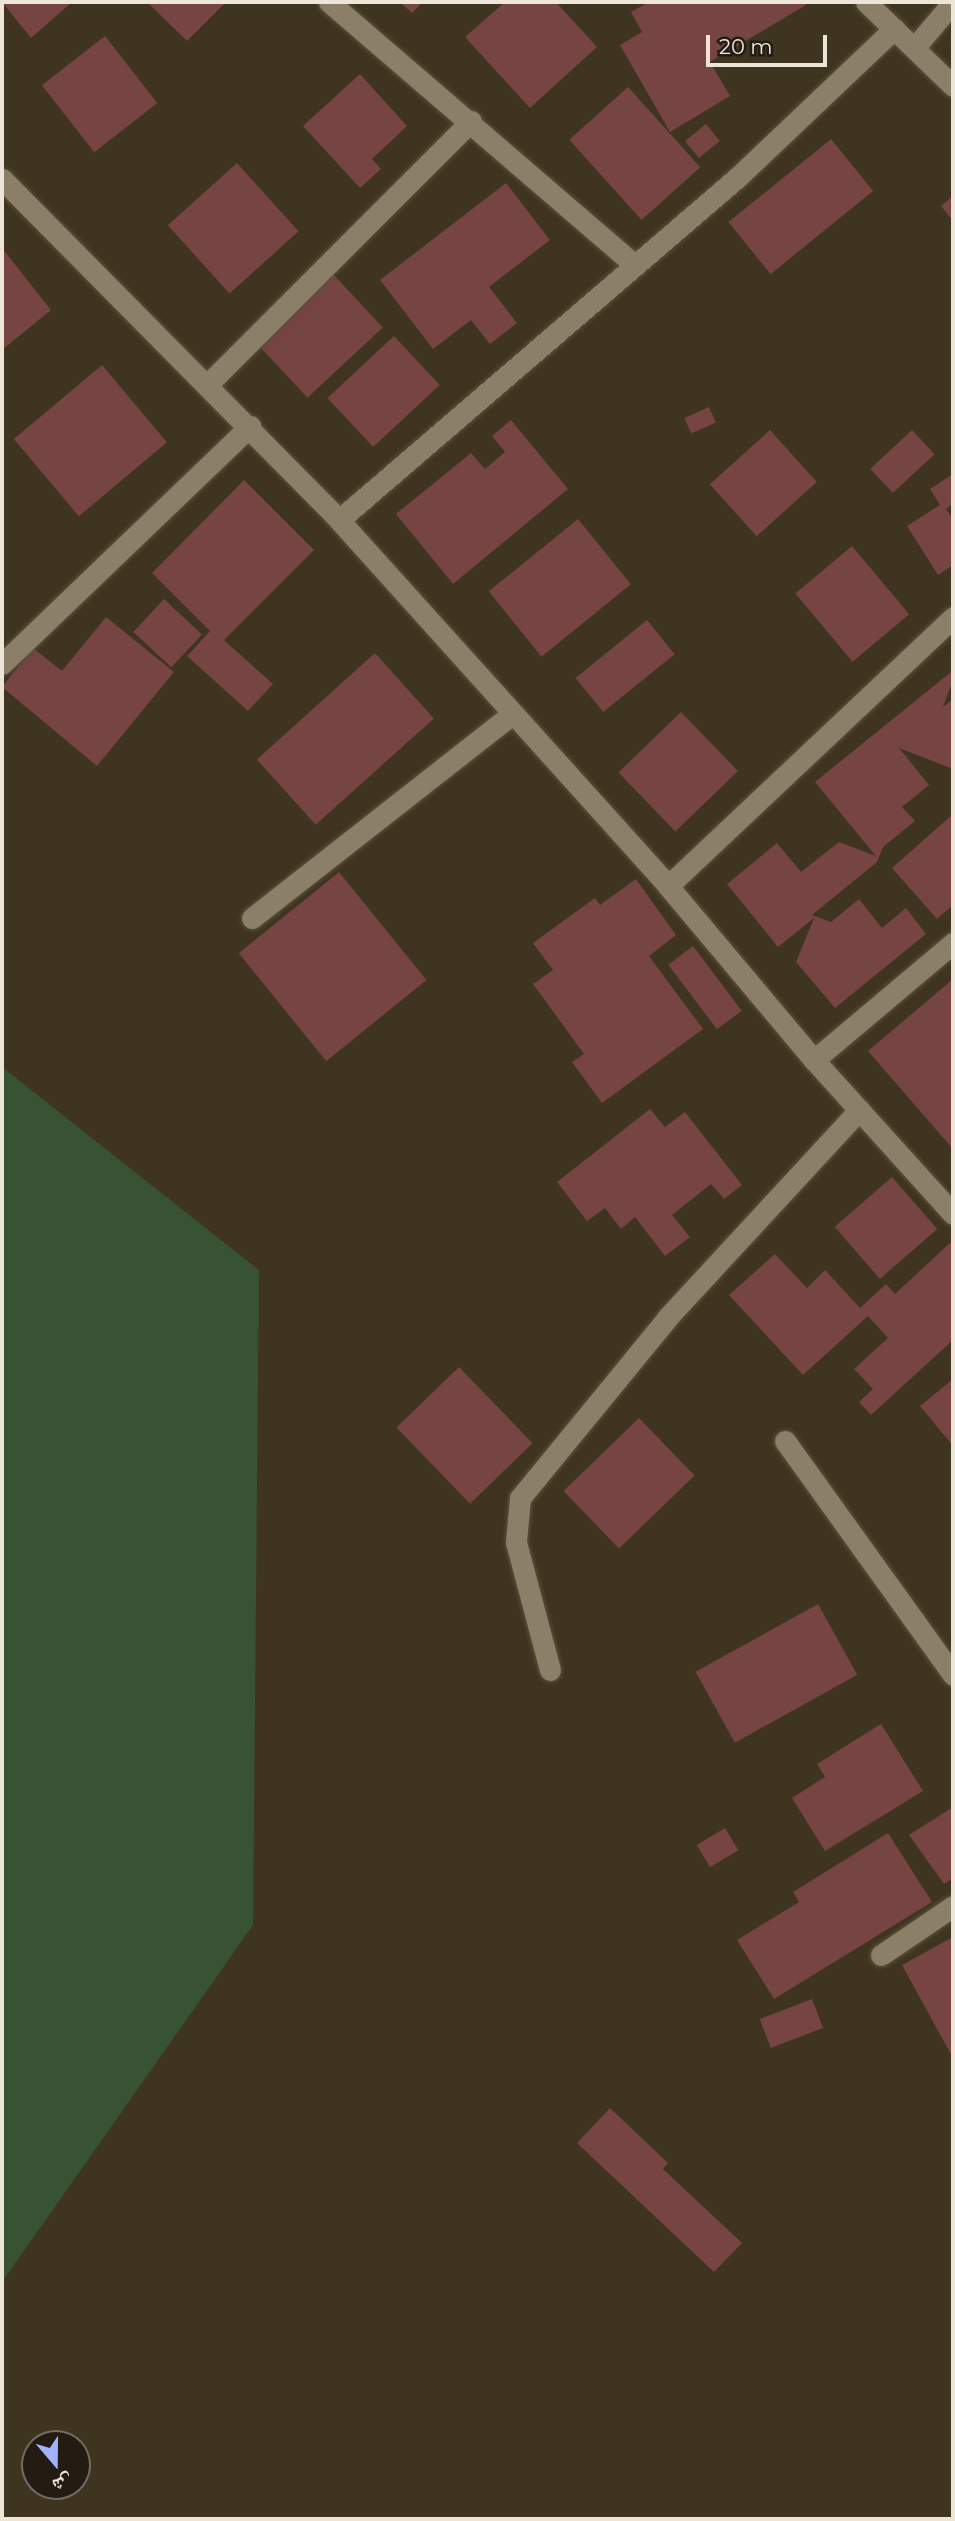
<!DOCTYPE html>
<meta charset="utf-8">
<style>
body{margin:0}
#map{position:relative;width:955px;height:2521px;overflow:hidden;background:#3f341f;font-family:Montserrat,"Noto Naskh Arabic",sans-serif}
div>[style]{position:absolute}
.green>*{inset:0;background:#385234}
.building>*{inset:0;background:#754443;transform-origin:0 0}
.roads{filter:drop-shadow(0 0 2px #59503d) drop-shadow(0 0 2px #59503d)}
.street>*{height:21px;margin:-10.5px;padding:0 10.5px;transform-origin:10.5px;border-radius:10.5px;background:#8c7f67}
span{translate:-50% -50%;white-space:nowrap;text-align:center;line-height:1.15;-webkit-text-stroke:5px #221c13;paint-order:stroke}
.frame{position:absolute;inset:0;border:4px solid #ece5d8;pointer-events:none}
.north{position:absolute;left:21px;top:2430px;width:70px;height:70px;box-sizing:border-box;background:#221c13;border:2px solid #736c62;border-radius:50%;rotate:160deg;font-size:19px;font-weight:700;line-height:28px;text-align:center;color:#ece5d8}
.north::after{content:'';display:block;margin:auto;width:24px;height:32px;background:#a3b2fd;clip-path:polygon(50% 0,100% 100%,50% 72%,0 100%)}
.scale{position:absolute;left:706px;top:35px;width:121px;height:32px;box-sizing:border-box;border:4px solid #ece5d8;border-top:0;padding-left:9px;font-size:21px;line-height:24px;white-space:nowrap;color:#ece5d8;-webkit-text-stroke:5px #221c13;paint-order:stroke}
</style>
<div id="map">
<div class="green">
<i style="clip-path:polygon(2px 1067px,259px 1270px,253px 1925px,2px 2282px)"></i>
</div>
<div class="building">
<i style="clip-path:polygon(2px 2px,72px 2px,31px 38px)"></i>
<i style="clip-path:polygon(147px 2px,226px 2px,187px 41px)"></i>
<i style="clip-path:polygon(400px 2px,423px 2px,412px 13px)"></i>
<i style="clip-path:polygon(505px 2px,556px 2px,597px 47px,530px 108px,465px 37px)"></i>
<i style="clip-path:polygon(649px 2px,804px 2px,806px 5px,710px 62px,730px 96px,670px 132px,620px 45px,642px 32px,631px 12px)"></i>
<i style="left:105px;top:36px;width:85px;height:80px;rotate:52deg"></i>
<i style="clip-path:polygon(360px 74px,407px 126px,372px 159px,381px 169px,360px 188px,303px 126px)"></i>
<i style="left:628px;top:87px;width:108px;height:79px;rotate:48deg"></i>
<i style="left:706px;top:124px;width:22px;height:27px;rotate:51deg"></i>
<i style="left:831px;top:139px;width:67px;height:132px;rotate:51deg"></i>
<i style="left:237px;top:163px;width:92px;height:93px;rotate:48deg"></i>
<i style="clip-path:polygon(506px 183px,550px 240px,489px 287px,517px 323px,490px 344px,471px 320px,433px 349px,380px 280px)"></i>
<i style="clip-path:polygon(953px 196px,953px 221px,941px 206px)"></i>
<i style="clip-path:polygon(2px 248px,51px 310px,2px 350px)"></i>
<i style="left:333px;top:274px;width:73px;height:103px;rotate:47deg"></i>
<i style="left:394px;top:336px;width:67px;height:91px;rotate:47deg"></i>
<i style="left:102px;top:365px;width:101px;height:115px;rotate:50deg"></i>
<i style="left:709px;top:407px;width:17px;height:27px;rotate:66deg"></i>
<i style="clip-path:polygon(511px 420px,568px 489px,453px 584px,396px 514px,471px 453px,485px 469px,505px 452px,492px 436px)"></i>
<i style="left:770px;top:430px;width:70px;height:81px;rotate:48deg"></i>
<i style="left:912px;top:430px;width:33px;height:57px;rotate:47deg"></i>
<i style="clip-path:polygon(953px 474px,953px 504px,946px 509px,953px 519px,953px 565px,938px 575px,907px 526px,940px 505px,930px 489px)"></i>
<i style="clip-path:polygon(244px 480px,314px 550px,224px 640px,273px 684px,248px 711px,187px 656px,210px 631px,152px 573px)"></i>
<i style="left:578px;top:519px;width:84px;height:115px;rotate:51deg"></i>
<i style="left:852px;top:546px;width:89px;height:74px;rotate:50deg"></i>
<i style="left:164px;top:599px;width:52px;height:45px;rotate:43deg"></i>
<i style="clip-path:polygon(106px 617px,174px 672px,97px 766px,2px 687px,33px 648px,62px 671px)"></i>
<i style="left:647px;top:620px;width:44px;height:92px;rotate:51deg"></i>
<i style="left:375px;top:653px;width:88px;height:159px;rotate:48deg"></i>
<i style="clip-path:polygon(951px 672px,953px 680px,943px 707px,953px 699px,953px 769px,899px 748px,929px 785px,902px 807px,915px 821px,883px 847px,877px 862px,812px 915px,831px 922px,859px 899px,882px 928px,906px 908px,926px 934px,835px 1008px,796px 962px,814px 918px,778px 947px,727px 884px,777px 843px,801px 872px,839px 842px,876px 856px,815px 782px)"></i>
<i style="left:681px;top:712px;width:82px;height:87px;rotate:46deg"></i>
<i style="clip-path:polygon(953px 814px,953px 905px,937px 919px,892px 868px)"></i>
<i style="left:339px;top:872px;width:139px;height:129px;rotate:51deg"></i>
<i style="clip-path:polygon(636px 879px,676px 935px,649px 956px,703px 1029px,602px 1103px,572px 1062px,584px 1054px,533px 984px,553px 970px,533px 943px,595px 898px,600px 905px)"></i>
<i style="left:693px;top:946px;width:81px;height:31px;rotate:53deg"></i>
<i style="clip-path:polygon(953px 979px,953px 1149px,868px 1051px)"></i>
<i style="clip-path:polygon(650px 1109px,665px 1127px,685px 1112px,742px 1185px,724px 1199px,711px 1184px,672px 1215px,690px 1237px,665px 1256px,635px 1217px,621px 1229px,605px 1208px,587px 1221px,557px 1182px)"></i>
<i style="left:892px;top:1177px;width:69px;height:76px;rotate:49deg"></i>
<i style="clip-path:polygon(953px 1240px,953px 1340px,871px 1415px,859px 1402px,873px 1389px,854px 1369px,888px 1338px,868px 1316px,803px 1375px,729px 1295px,775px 1254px,807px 1288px,825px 1270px,860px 1308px,886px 1284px,895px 1294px)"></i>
<i style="left:459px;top:1367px;width:106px;height:87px;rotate:46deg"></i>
<i style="clip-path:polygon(953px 1379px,953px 1446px,920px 1406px)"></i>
<i style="left:639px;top:1418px;width:80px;height:105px;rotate:46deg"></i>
<i style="left:818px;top:1604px;width:81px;height:140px;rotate:61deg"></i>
<i style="clip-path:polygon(881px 1724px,923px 1791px,825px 1851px,792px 1798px,825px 1777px,817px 1764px)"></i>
<i style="clip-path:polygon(953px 1807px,953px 1878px,944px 1884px,909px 1835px)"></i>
<i style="left:725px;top:1828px;width:26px;height:33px;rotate:59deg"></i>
<i style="clip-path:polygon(888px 1833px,932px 1902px,774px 1999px,737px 1940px,799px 1902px,793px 1892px)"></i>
<i style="clip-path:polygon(953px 1937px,953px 2058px,902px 1965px)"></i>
<i style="left:812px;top:1999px;width:31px;height:56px;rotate:69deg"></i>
<i style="clip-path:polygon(610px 2108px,668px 2163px,663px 2169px,742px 2243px,714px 2272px,577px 2143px)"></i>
</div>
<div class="roads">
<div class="street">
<i style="left:329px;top:2px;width:403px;rotate:40.7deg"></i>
<i style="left:866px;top:2px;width:121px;rotate:44deg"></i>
<i style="left:915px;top:47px;width:59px;rotate:-49.8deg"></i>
<i style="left:2px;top:179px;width:479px;rotate:45.3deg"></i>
<i style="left:339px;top:520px;width:492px;rotate:48deg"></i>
<i style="left:668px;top:886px;width:227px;rotate:50deg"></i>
<i style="left:814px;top:1060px;width:207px;rotate:47.9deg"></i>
<i style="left:208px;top:384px;width:372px;rotate:-45deg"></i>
<i style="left:339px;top:520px;width:528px;rotate:-40.7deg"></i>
<i style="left:739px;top:176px;width:214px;rotate:-43.5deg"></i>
<i style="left:2px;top:664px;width:344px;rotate:-43.8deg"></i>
<i style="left:668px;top:886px;width:392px;rotate:-43.3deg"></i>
<i style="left:252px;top:918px;width:330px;rotate:-38.1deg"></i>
<i style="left:814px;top:1060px;width:182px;rotate:-40.1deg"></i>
<i style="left:785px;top:1441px;width:288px;rotate:54.3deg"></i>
<i style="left:550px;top:1670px;width:132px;rotate:-104.9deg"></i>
<i style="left:516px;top:1542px;width:44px;rotate:-84.8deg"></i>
<i style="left:520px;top:1498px;width:234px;rotate:-50.7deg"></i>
<i style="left:668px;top:1317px;width:282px;rotate:-47.3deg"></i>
<i style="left:881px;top:1955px;width:87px;rotate:-34.2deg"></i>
</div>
</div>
<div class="frame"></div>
<div class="north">ش</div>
<div class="scale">20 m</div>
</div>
